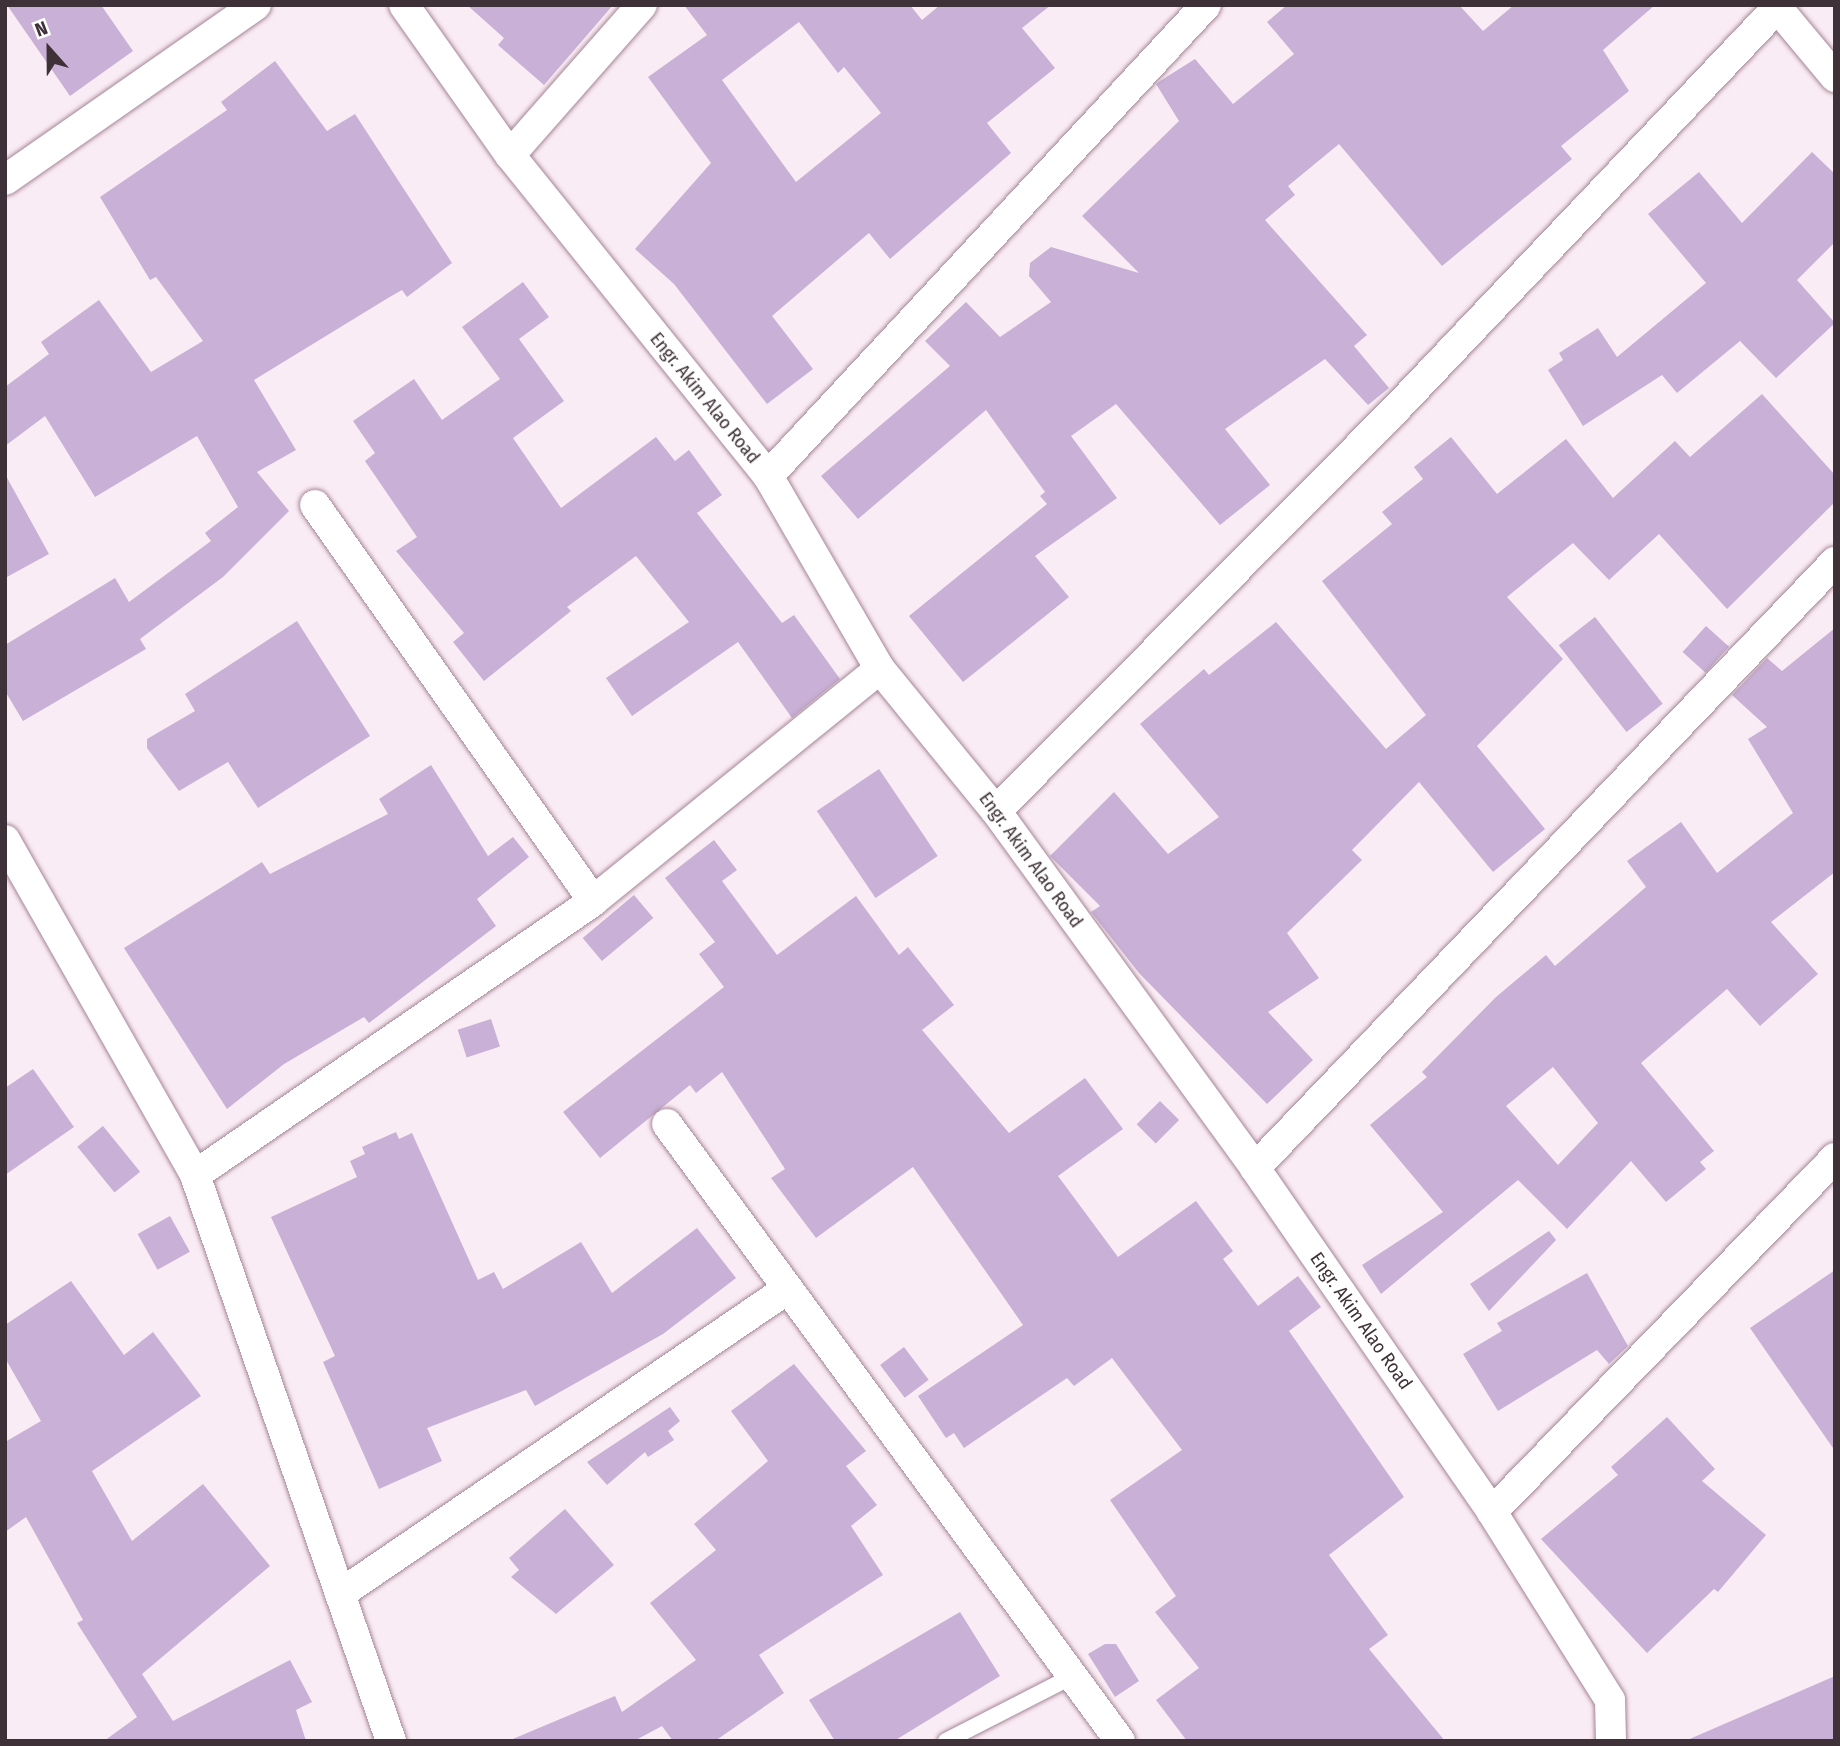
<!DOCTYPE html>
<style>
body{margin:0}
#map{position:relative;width:1840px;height:1746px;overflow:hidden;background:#faecf4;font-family:"Fira Sans Condensed",sans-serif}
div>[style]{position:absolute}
.building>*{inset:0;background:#c8b0d6;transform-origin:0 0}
.roads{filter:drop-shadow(0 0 2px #a58597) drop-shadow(0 0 2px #a58597)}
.service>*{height:16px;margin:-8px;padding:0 8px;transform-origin:8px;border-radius:8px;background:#fff}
.minor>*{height:30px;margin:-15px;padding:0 15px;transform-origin:15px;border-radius:15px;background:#fff}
span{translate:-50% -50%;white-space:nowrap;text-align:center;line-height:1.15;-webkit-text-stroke:5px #fff;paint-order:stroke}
.street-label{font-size:19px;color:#3e3138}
.frame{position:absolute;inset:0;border:7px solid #3e3138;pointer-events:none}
.north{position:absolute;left:14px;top:14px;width:70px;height:70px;-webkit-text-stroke:5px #fff;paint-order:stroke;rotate:339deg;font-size:19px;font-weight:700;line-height:28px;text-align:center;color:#3e3138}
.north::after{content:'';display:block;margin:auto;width:24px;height:32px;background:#3e3138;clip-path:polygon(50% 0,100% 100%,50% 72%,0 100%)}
</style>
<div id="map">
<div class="building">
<i style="clip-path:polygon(7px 5px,101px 5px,133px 51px,70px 96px)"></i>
<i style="clip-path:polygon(467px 5px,613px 5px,544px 85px,498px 45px,504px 38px)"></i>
<i style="clip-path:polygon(evenodd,684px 5px,910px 5px,922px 20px,940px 5px,1051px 5px,1022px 28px,1055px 68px,987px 123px,1011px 153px,890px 259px,869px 233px,772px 316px,813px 369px,767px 404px,674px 284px,635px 249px,711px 163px,648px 77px,707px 35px,684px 5px,799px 22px,838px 73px,844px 67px,881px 113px,796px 182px,722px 80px,799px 22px)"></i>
<i style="clip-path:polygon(1287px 5px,1459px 5px,1483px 31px,1514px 5px,1655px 5px,1603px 50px,1629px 91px,1561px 146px,1572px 159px,1442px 266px,1339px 144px,1288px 186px,1295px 195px,1265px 220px,1367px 335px,1354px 346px,1389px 388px,1368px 405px,1325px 359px,1225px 429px,1270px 485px,1220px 525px,1116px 404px,1071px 436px,1117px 498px,1035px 556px,1069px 597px,963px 682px,909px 616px,1047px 504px,1040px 496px,1045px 492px,986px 410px,858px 519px,821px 476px,950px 366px,925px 341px,966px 302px,1000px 337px,1051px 302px,1029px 276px,1030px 263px,1051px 247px,1139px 273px,1082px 216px,1179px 121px,1156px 84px,1160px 81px,1195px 59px,1233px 104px,1294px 54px,1267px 22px)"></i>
<i style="clip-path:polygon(275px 61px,327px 131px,355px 114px,452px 263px,407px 297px,402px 290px,388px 298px,254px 380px,296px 450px,257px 472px,289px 511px,223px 577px,140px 639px,146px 649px,23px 721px,5px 691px,5px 645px,115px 578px,129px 602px,211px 541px,205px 533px,238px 507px,197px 436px,95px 497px,45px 416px,5px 446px,5px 387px,49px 354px,41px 342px,99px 300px,151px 372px,203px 341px,156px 277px,150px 280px,100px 197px,227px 110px,221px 102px)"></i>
<i style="clip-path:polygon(1812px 152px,1835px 174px,1835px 242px,1797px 280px,1835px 323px,1776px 378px,1740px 341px,1677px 393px,1662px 375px,1583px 426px,1548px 370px,1563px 360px,1559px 353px,1598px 328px,1617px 357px,1706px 283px,1648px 214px,1699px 172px,1742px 223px)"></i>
<i style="clip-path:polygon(523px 282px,549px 317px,519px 339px,564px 401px,513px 438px,561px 508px,656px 437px,675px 461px,689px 450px,722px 495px,697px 513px,782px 623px,794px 615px,840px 679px,792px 718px,738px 642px,632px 716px,606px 678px,689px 622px,636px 556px,567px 607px,571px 611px,484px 681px,453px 642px,464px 633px,396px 551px,417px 537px,365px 461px,375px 453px,353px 421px,414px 379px,442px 420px,500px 379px,462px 327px)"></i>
<i style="clip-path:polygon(1762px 394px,1835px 475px,1835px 502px,1727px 609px,1659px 534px,1609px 580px,1573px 543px,1507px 597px,1563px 659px,1477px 746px,1545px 829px,1493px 872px,1419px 782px,1352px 850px,1362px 860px,1287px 933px,1319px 978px,1268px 1012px,1313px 1060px,1267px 1104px,1139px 973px,1091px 912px,1100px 906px,1050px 856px,1114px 792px,1168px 854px,1219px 817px,1140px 724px,1204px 669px,1209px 675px,1276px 622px,1386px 749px,1426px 715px,1322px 581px,1392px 524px,1382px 512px,1423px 479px,1414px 467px,1451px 437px,1497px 494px,1566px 439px,1613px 498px,1675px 441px,1690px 457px)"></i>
<i style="clip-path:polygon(5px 474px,49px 554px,5px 578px)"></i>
<i style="left:1595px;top:617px;width:110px;height:46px;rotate:52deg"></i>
<i style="clip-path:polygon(297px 621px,370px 736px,258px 808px,228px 762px,179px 791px,147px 748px,147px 739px,195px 711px,185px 694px)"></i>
<i style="left:1706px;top:626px;width:31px;height:35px;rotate:42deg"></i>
<i style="clip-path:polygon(evenodd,1835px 628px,1835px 872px,1771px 922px,1818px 974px,1760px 1026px,1727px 989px,1641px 1063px,1714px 1151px,1700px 1162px,1706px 1169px,1666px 1202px,1631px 1161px,1567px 1229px,1518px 1180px,1381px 1294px,1362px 1265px,1443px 1212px,1370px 1125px,1427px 1077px,1422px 1072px,1496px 997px,1546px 955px,1555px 966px,1646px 887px,1627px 861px,1681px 822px,1717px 873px,1793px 813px,1748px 739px,1767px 727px,1732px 695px,1767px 658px,1782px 671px,1835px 628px,1553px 1067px,1598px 1123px,1558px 1165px,1506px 1106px,1553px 1067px)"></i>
<i style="clip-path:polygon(431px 765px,488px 856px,513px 837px,529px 857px,477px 899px,496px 926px,369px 1023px,364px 1017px,284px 1064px,227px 1109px,124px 948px,262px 862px,270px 874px,388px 814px,379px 799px)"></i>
<i style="left:879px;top:769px;width:105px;height:75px;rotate:56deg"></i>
<i style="clip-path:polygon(714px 840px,737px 870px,722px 881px,777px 955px,856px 896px,899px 955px,908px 947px,954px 1005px,922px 1030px,1009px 1133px,1085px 1078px,1123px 1129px,1058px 1176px,1118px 1257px,1196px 1201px,1233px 1251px,1223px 1259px,1258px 1306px,1298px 1276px,1321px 1307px,1289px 1331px,1404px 1497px,1329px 1555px,1388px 1635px,1369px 1649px,1445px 1741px,1187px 1741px,1156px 1700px,1199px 1668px,1155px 1612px,1176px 1596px,1110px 1500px,1182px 1450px,1112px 1358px,1074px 1386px,1067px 1378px,964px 1448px,954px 1433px,946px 1438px,918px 1396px,1023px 1325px,913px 1167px,816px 1238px,771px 1178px,785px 1169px,722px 1072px,696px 1093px,690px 1085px,600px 1158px,563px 1112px,724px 987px,699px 954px,715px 942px,665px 878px)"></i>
<i style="left:634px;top:895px;width:30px;height:67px;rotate:50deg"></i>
<i style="left:491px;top:1019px;width:29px;height:35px;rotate:72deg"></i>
<i style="clip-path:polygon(33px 1069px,74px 1127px,5px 1175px,5px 1088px)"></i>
<i style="left:1160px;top:1101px;width:27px;height:33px;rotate:45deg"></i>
<i style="left:103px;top:1126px;width:59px;height:33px;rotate:51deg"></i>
<i style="clip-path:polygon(396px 1132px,399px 1139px,412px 1133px,478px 1280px,494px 1272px,503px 1289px,581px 1242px,612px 1293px,697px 1228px,736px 1278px,663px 1334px,535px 1406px,526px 1390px,427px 1428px,442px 1461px,379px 1489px,323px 1362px,335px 1356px,271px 1217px,357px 1177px,350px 1161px,365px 1154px,362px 1147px)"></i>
<i style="left:170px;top:1216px;width:41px;height:37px;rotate:61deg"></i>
<i style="clip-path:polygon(1549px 1231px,1556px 1240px,1489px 1311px,1470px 1284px)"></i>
<i style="clip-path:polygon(1835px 1270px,1835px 1451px,1750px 1328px)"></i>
<i style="clip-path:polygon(1587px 1273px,1628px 1346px,1609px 1364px,1597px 1350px,1498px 1411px,1463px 1354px,1502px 1331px,1497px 1323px)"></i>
<i style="clip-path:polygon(71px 1281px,124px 1355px,153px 1332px,201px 1396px,92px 1471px,132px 1541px,203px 1484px,270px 1566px,142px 1674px,173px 1721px,290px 1660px,312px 1702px,296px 1710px,306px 1741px,104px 1741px,137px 1717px,77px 1623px,83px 1620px,26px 1517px,5px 1532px,5px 1442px,41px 1421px,5px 1358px,5px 1325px)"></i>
<i style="left:904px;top:1347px;width:41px;height:30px;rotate:53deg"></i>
<i style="clip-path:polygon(794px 1364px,866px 1451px,846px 1466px,877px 1505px,851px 1526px,883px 1575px,759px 1655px,784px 1693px,715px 1741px,673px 1741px,662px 1726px,634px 1741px,508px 1741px,615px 1696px,622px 1712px,696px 1660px,650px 1603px,716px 1550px,694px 1524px,768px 1461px,731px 1411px)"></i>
<i style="clip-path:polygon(670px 1407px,680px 1421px,668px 1431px,674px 1440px,648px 1457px,645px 1452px,607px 1485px,587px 1462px)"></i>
<i style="clip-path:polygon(1667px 1417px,1715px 1469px,1702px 1481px,1766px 1535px,1718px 1592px,1714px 1589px,1647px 1653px,1541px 1539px,1618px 1475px,1611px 1467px)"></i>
<i style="clip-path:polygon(565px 1509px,614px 1565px,556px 1614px,511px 1577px,519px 1570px,509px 1558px)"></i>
<i style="clip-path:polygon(960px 1612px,1000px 1676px,894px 1741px,835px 1741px,809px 1700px)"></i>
<i style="clip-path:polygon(1105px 1644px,1116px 1644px,1139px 1681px,1115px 1697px,1088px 1654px)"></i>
<i style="clip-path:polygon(1835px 1676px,1835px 1741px,1685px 1741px)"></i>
</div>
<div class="roads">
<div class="service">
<i style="left:946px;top:1741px;width:143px;rotate:-27.1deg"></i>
</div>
<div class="minor">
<i style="left:404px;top:5px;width:184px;rotate:54.8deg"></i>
<i style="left:510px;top:155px;width:412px;rotate:51.2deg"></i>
<i style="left:768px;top:476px;width:223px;rotate:59.9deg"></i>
<i style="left:880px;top:669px;width:183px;rotate:50.8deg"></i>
<i style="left:996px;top:811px;width:441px;rotate:54deg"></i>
<i style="left:1255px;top:1168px;width:418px;rotate:55.4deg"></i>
<i style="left:1492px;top:1512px;width:222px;rotate:57.9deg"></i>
<i style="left:1610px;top:1700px;width:41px;rotate:88.6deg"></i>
<i style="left:1775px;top:5px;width:94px;rotate:50.2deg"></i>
<i style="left:510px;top:155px;width:200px;rotate:-48.7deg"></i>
<i style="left:5px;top:180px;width:306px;rotate:-34.9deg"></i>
<i style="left:768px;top:476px;width:643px;rotate:-47.08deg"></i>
<i style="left:315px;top:505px;width:484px;rotate:54.9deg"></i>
<i style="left:996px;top:811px;width:566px;rotate:-45.14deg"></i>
<i style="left:1395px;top:410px;width:555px;rotate:-46.46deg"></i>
<i style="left:5px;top:840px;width:385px;rotate:60.4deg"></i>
<i style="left:195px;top:1175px;width:599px;rotate:70.9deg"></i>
<i style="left:667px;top:1124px;width:765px;rotate:53.71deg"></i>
<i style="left:1255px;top:1168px;width:839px;rotate:-46.26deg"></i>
<i style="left:195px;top:1175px;width:483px;rotate:-34.5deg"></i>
<i style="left:593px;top:901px;width:369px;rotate:-39deg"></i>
<i style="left:1492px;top:1512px;width:493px;rotate:-45.9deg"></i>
<i style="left:340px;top:1594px;width:540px;rotate:-34.28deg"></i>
</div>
</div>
<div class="street-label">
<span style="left:705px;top:398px;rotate:51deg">Engr. Akim Alao Road</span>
<span style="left:1031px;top:860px;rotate:54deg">Engr. Akim Alao Road</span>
<span style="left:1361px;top:1321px;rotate:55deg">Engr. Akim Alao Road</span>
</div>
<div class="frame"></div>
<div class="north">N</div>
</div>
